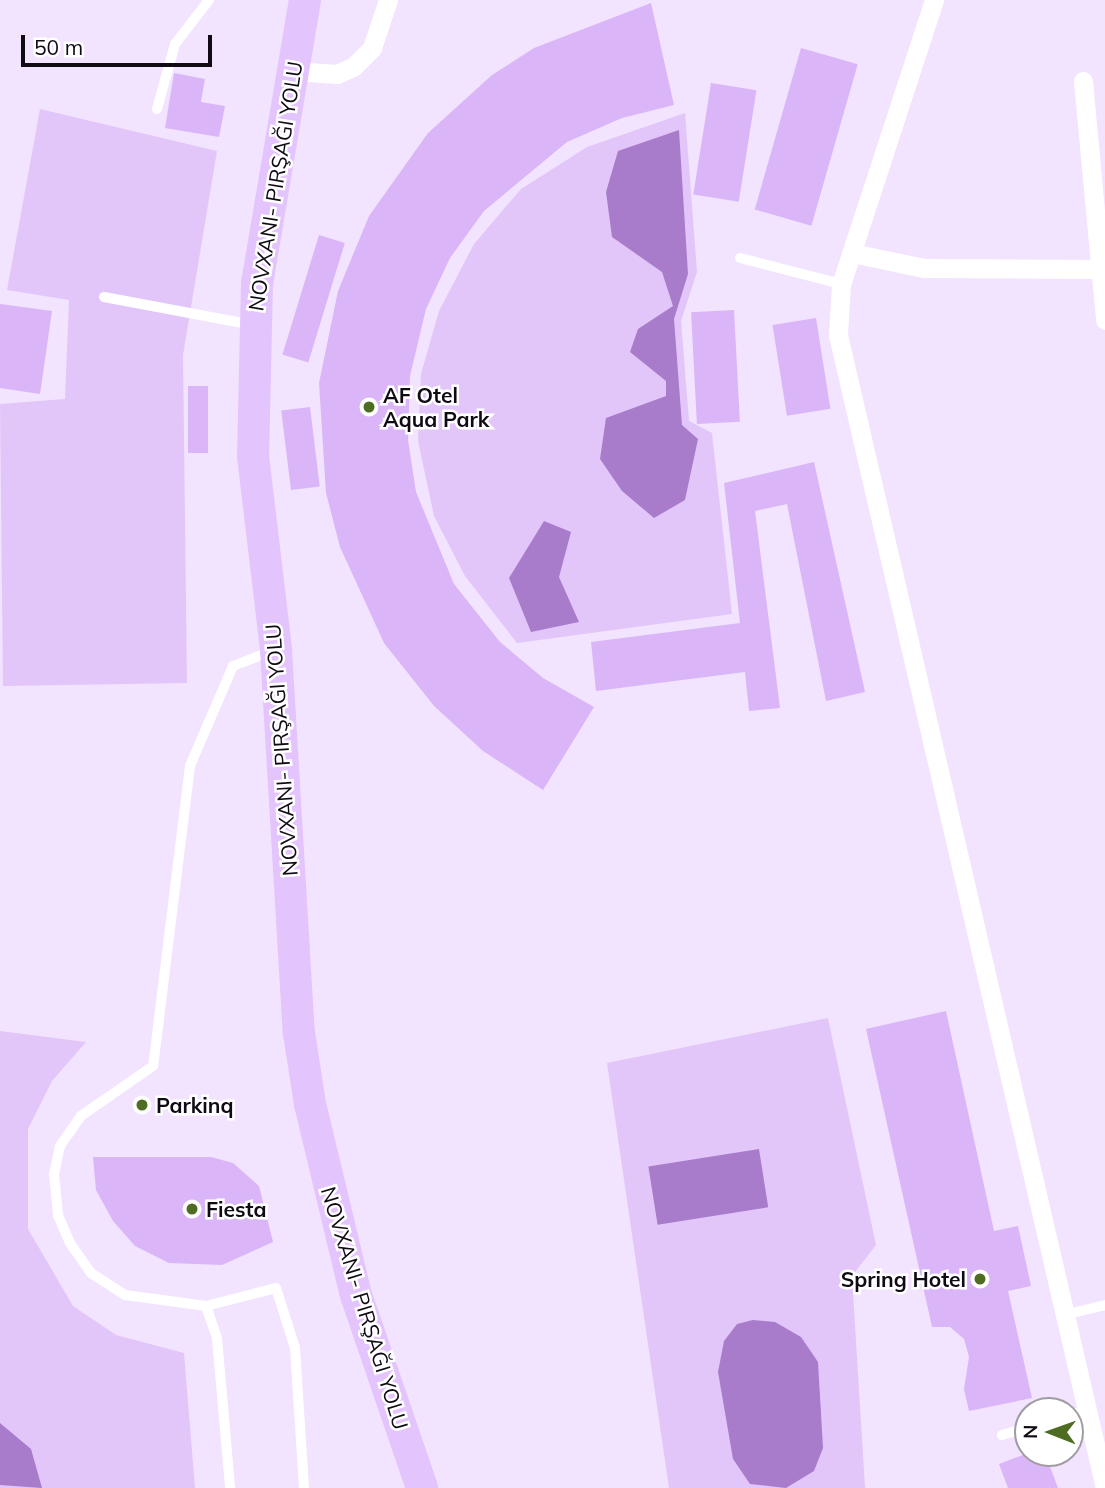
<!DOCTYPE html>
<meta charset="utf-8">
<style>
body{margin:0}
#map{position:relative;width:1105px;height:1488px;overflow:hidden;background:#f2e3ff;font-family:Mulish,sans-serif}
div>[style]{position:absolute}
.green>*{inset:0;background:#e2c6f9}
.water>*{inset:0;background:#a87ccb;transform-origin:0 0}
.building>*{inset:0;background:#dab6f8;transform-origin:0 0}
.service>*{height:10px;margin:-5px;padding:0 5px;transform-origin:5px;border-radius:5px;background:#fff}
.minor>*{height:19px;margin:-9.5px;padding:0 9.5px;transform-origin:9.5px;border-radius:9.5px;background:#fff}
.primary>*{height:32px;margin:-16px;padding:0 16px;transform-origin:16px;border-radius:16px;background:#e3c4fc}
.dots>*{width:19px;height:19px;translate:-50% -50%;box-sizing:border-box;border:4px solid #fff;border-radius:50%}
span{translate:-50% -50%;white-space:nowrap;text-align:center;line-height:1.15;-webkit-text-stroke:5px #fff;paint-order:stroke}
.street-label{font-size:21px;color:#0f0a13}
.poi-label{font-size:21px;color:#0f0a13;font-weight:700}
.left{translate:0 -50%;text-align:left}
.right{translate:-100% -50%;text-align:right}
.north{position:absolute;left:1014px;top:1397px;width:70px;height:70px;box-sizing:border-box;background:#fff;border:2px solid #9f9da1;border-radius:50%;rotate:271deg;font-size:19px;font-weight:700;line-height:28px;text-align:center;color:#0f0a13}
.north::after{content:'';display:block;margin:auto;width:24px;height:32px;background:#4e6d23;clip-path:polygon(50% 0,100% 100%,50% 72%,0 100%)}
.scale{position:absolute;left:21px;top:35px;width:191px;height:32px;box-sizing:border-box;border:4px solid #0f0a13;border-top:0;padding-left:9px;font-size:21px;line-height:24px;white-space:nowrap;color:#0f0a13;-webkit-text-stroke:5px #fff;paint-order:stroke}
</style>
<div id="map">
<div class="green">
<i style="clip-path:polygon(40px 109px,217px 151px,183px 355px,187px 683px,3px 686px,0 404px,65px 399px,69px 300px,7px 290px)"></i>
<i style="clip-path:polygon(685px 113px,697px 272px,681px 321px,689px 421px,712px 433px,732px 614px,517px 643px,465px 576px,434px 516px,418px 441px,421px 374px,439px 311px,474px 244px,521px 189px,587px 147px)"></i>
<i style="clip-path:polygon(828px 1018px,876px 1245px,852px 1276px,865px 1488px,669px 1488px,607px 1063px)"></i>
<i style="clip-path:polygon(0 1031px,86px 1042px,52px 1081px,28px 1129px,28px 1229px,73px 1306px,116px 1335px,184px 1353px,195px 1488px,0 1488px)"></i>
</div>
<div class="water">
<i style="clip-path:polygon(679px 130px,688px 274px,674px 319px,682px 425px,698px 439px,685px 500px,654px 518px,622px 491px,600px 459px,606px 418px,666px 396px,666px 381px,630px 352px,638px 329px,673px 306px,662px 272px,612px 237px,606px 192px,618px 151px)"></i>
<i style="clip-path:polygon(544px 521px,571px 532px,559px 577px,579px 622px,531px 632px,509px 578px)"></i>
<i style="left:759px;top:1149px;width:59px;height:112px;rotate:81deg"></i>
<i style="clip-path:polygon(753px 1320px,775px 1322px,801px 1337px,818px 1362px,823px 1448px,814px 1471px,786px 1488px,750px 1484px,733px 1459px,718px 1372px,724px 1341px,737px 1324px)"></i>
<i style="clip-path:polygon(0 1423px,31px 1449px,42px 1488px,0 1485px)"></i>
</div>
<div class="building">
<i style="clip-path:polygon(651px 3px,674px 105px,622px 118px,567px 142px,484px 211px,450px 258px,426px 309px,410px 376px,408px 440px,416px 492px,454px 584px,500px 642px,543px 678px,594px 707px,543px 790px,483px 751px,434px 706px,384px 643px,340px 547px,326px 493px,319px 383px,338px 291px,369px 216px,428px 133px,492px 75px,534px 48px)"></i>
<i style="left:801px;top:48px;width:59px;height:168px;rotate:16deg"></i>
<i style="clip-path:polygon(174px 73px,205px 79px,201px 102px,225px 106px,219px 137px,165px 128px)"></i>
<i style="left:711px;top:83px;width:46px;height:113px;rotate:9deg"></i>
<i style="left:319px;top:235px;width:27px;height:125px;rotate:17deg"></i>
<i style="clip-path:polygon(0 304px,52px 311px,40px 394px,0 388px)"></i>
<i style="left:734px;top:310px;width:112px;height:43px;rotate:87deg"></i>
<i style="left:816px;top:318px;width:92px;height:44px;rotate:81deg"></i>
<i style="left:188px;top:386px;width:20px;height:67px"></i>
<i style="left:310px;top:407px;width:80px;height:29px;rotate:83deg"></i>
<i style="clip-path:polygon(814px 462px,865px 692px,826px 701px,787px 504px,755px 511px,780px 708px,749px 711px,745px 672px,596px 691px,591px 642px,740px 623px,724px 483px)"></i>
<i style="clip-path:polygon(946px 1011px,994px 1231px,1018px 1226px,1031px 1286px,1008px 1291px,1032px 1398px,969px 1411px,964px 1389px,969px 1357px,964px 1339px,950px 1327px,932px 1327px,866px 1029px)"></i>
<i style="clip-path:polygon(93px 1157px,211px 1157px,233px 1163px,259px 1186px,273px 1242px,222px 1265px,169px 1263px,135px 1246px,113px 1221px,96px 1190px)"></i>
<i style="clip-path:polygon(1028px 1453px,1045px 1453px,1058px 1488px,1008px 1488px,999px 1464px)"></i>
</div>
<div class="service">
<i style="left:157px;top:109px;width:67px;rotate:-74.5deg"></i>
<i style="left:175px;top:44px;width:56px;rotate:-52.3deg"></i>
<i style="left:740px;top:258px;width:104px;rotate:14.4deg"></i>
<i style="left:104px;top:297px;width:152px;rotate:10.6deg"></i>
<i style="left:272px;top:651px;width:42px;rotate:159deg"></i>
<i style="left:233px;top:666px;width:109px;rotate:113.3deg"></i>
<i style="left:190px;top:766px;width:302px;rotate:97deg"></i>
<i style="left:153px;top:1066px;width:88px;rotate:145.2deg"></i>
<i style="left:81px;top:1116px;width:37px;rotate:125deg"></i>
<i style="left:60px;top:1146px;width:29px;rotate:102deg"></i>
<i style="left:54px;top:1174px;width:41px;rotate:84.4deg"></i>
<i style="left:58px;top:1215px;width:30px;rotate:67deg"></i>
<i style="left:70px;top:1243px;width:37px;rotate:55deg"></i>
<i style="left:91px;top:1273px;width:40px;rotate:32.9deg"></i>
<i style="left:125px;top:1295px;width:82px;rotate:7.7deg"></i>
<i style="left:206px;top:1306px;width:72px;rotate:-14.4deg"></i>
<i style="left:276px;top:1288px;width:63px;rotate:72.4deg"></i>
<i style="left:295px;top:1348px;width:140px;rotate:86.3deg"></i>
<i style="left:206px;top:1306px;width:34px;rotate:71deg"></i>
<i style="left:217px;top:1338px;width:151px;rotate:85deg"></i>
<i style="left:1064px;top:1315px;width:42px;rotate:-13.7deg"></i>
<i style="left:1070px;top:1415px;width:14px;rotate:-17deg"></i>
<i style="left:1002px;top:1435px;width:27px;rotate:-17deg"></i>
</div>
<div class="minor">
<i style="left:934px;top:0;width:299px;rotate:108.1deg"></i>
<i style="left:841px;top:284px;width:51px;rotate:93.4deg"></i>
<i style="left:838px;top:335px;width:1184px;rotate:76.96deg"></i>
<i style="left:293px;top:71px;width:44px;rotate:3.9deg"></i>
<i style="left:337px;top:74px;width:17px;rotate:-24deg"></i>
<i style="left:353px;top:67px;width:27px;rotate:-45deg"></i>
<i style="left:372px;top:48px;width:51px;rotate:-71.6deg"></i>
<i style="left:1083px;top:81px;width:240px;rotate:84.7deg"></i>
<i style="left:852px;top:253px;width:74px;rotate:11.8deg"></i>
<i style="left:924px;top:268px;width:181px;rotate:0.3deg"></i>
</div>
<div class="primary">
<i style="left:305px;top:0;width:287px;rotate:99.6deg"></i>
<i style="left:257px;top:283px;width:173px;rotate:91.3deg"></i>
<i style="left:253px;top:456px;width:195px;rotate:83.2deg"></i>
<i style="left:276px;top:650px;width:384px;rotate:86.6deg"></i>
<i style="left:299px;top:1033px;width:72px;rotate:81.2deg"></i>
<i style="left:310px;top:1104px;width:196px;rotate:76.5deg"></i>
<i style="left:356px;top:1295px;width:204px;rotate:71.1deg"></i>
</div>
<div class="dots">
<i style="left:369px;top:407px;background:#4e6d23"></i>
<i style="left:142px;top:1105px;background:#4e6d23"></i>
<i style="left:192px;top:1209px;background:#4e6d23"></i>
<i style="left:980px;top:1279px;background:#4e6d23"></i>
</div>
<div class="street-label">
<span style="left:275px;top:186px;rotate:-81deg">NOVXANI- PIRŞAĞI YOLU</span>
<span style="left:281px;top:750px;rotate:-94deg">NOVXANI- PIRŞAĞI YOLU</span>
<span style="left:365px;top:1308px;rotate:73deg">NOVXANI- PIRŞAĞI YOLU</span>
</div>
<div class="poi-label">
<span class="left" style="left:383px;top:407px">AF Otel<br>Aqua Park</span>
<span class="left" style="left:156px;top:1105px">Parkinq</span>
<span class="left" style="left:206px;top:1209px">Fiesta</span>
<span class="right" style="left:966px;top:1279px">Spring Hotel</span>
</div>
<div class="north">N</div>
<div class="scale">50 m</div>
</div>
